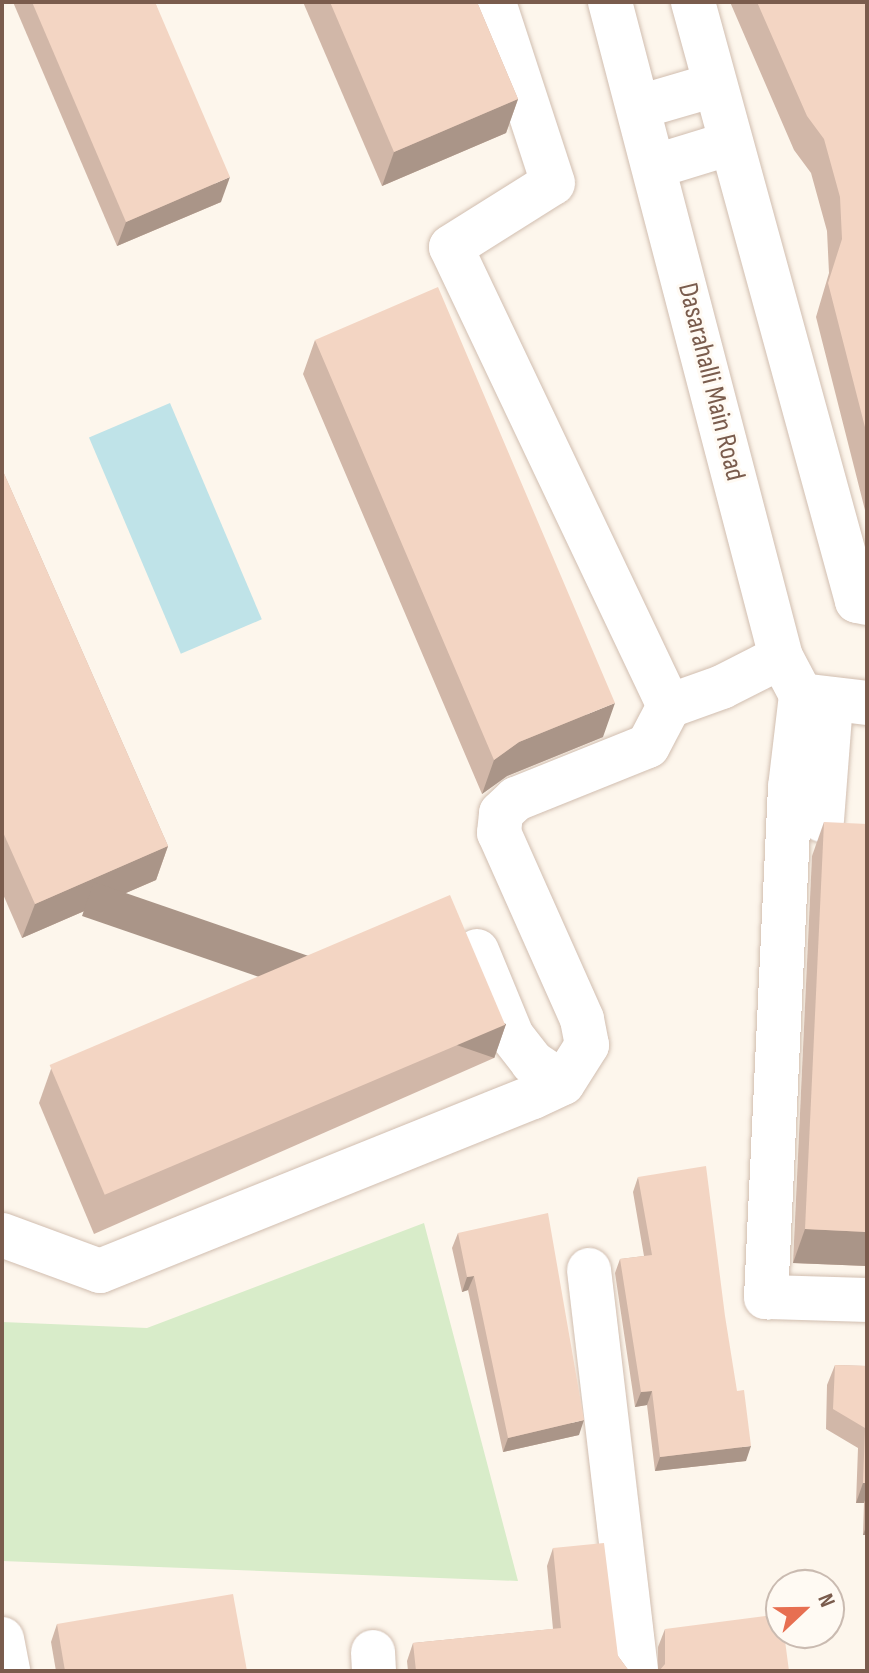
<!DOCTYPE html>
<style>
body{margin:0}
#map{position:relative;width:869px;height:1673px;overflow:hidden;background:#fdf6ec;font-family:"Sofia Sans Condensed",sans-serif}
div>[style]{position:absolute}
.green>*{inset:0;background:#d8ecc9}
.water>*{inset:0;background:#bfe3e8;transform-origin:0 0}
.roads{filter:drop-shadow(0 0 2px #d1beb0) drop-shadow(0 0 2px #d1beb0)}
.minor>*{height:44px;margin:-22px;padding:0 22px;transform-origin:22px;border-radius:22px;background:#fff}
.wall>*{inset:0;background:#d1b7a8}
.shaded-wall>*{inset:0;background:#aa9588;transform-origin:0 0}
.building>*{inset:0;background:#f3d5c3;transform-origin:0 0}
span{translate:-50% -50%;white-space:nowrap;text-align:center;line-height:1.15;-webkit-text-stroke:6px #fffaf3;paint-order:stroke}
.street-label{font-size:28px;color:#7a5c4d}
.frame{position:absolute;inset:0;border:4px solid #7a5c4d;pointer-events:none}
.north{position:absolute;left:765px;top:1569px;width:80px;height:80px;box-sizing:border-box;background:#fffaf3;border:2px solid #cabbb1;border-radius:50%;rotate:68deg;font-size:22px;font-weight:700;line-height:32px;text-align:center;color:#7a5c4d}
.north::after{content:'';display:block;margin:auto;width:28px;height:36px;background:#e76f51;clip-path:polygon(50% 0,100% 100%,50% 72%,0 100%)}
</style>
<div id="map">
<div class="green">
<i style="clip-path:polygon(424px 1223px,518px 1581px,2px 1561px,2px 1322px,147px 1328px)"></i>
</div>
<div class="water">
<i style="left:170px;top:403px;width:235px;height:88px;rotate:67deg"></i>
</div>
<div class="roads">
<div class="minor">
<i style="left:610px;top:2px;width:677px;rotate:75.37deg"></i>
<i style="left:781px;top:657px;width:43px;rotate:62.2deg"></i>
<i style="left:801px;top:695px;width:66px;rotate:6.9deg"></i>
<i style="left:693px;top:2px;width:621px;rotate:74.69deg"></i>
<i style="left:857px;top:601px;width:10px;rotate:11deg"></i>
<i style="left:639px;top:107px;width:78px;rotate:-16.3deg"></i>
<i style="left:656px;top:166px;width:75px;rotate:-17deg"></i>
<i style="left:801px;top:695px;width:93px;rotate:96.8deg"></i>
<i style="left:790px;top:787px;width:511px;rotate:92.69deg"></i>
<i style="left:766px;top:1297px;width:101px;rotate:1.7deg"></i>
<i style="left:669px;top:706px;width:56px;rotate:-19.7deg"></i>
<i style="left:722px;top:687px;width:66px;rotate:-27deg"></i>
<i style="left:822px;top:820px;width:118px;rotate:-85.6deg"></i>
<i style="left:477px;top:951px;width:92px;rotate:67.6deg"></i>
<i style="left:512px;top:1036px;width:33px;rotate:52deg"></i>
<i style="left:532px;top:1062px;width:37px;rotate:34deg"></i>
<i style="left:2px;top:1235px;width:104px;rotate:20.2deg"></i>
<i style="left:100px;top:1271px;width:467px;rotate:-21.9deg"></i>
<i style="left:533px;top:1097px;width:33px;rotate:-25deg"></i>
<i style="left:563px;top:1083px;width:45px;rotate:-57.7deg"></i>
<i style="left:587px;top:1045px;width:26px;rotate:-101deg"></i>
<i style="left:582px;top:1019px;width:204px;rotate:-114deg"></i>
<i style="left:499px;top:833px;width:20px;rotate:-84deg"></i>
<i style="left:501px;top:813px;width:21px;rotate:-43deg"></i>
<i style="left:516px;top:799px;width:142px;rotate:-21.9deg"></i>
<i style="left:648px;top:746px;width:45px;rotate:-62.3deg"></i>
<i style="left:669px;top:706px;width:508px;rotate:-115.41deg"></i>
<i style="left:451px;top:247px;width:120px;rotate:-32.1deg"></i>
<i style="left:553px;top:183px;width:190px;rotate:-108.1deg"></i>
<i style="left:589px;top:1270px;width:404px;rotate:83.3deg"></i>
<i style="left:2px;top:1639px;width:33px;rotate:79deg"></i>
<i style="left:373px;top:1652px;width:19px;rotate:87deg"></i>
</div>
</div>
<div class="wall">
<i style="clip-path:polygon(13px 2px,155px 2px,221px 202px,117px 246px)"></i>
<i style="clip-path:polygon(303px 2px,477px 2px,518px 99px,506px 133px,382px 186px)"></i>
<i style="clip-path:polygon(730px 2px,867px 2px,867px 518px,816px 317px,829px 273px,827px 231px,811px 173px,794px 150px)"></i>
<i style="clip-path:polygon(315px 340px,603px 737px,507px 776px,482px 794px,303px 374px)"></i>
<i style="clip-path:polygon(2px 469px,168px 846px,156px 880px,22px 938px,2px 892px)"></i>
<i style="clip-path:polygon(824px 822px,867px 1266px,793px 1263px,812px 856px)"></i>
<i style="clip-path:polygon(506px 1024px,494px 1058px,94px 1234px,39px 1103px,51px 1069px)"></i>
<i style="clip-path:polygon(638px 1177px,746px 1461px,655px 1471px,647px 1405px,635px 1407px,615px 1273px,620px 1259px,644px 1256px,633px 1192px)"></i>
<i style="clip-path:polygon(458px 1233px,579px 1435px,503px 1452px,468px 1290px,462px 1292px,452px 1248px)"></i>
<i style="clip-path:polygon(835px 1365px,867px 1366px,867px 1535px,863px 1535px,864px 1503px,856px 1503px,858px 1448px,826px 1429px,827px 1385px)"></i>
<i style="clip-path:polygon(553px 1548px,618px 1656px,629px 1671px,408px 1671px,407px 1661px,413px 1643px,553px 1629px,547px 1566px)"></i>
<i style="clip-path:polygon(57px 1624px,247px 1671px,56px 1671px,51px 1642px)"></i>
<i style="clip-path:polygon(665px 1629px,789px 1671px,658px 1671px,658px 1647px)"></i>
</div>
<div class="shaded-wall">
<i style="clip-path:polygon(518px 99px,506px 133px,382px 186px,394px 152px)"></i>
<i style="clip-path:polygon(230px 177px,221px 202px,117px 246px,126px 222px)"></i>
<i style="clip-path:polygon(615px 703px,603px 737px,507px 776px,482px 794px,494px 760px,519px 742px)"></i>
<i style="clip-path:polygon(168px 846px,156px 880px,22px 938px,35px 904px)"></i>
<i style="left:506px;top:1024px;width:36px;height:436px;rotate:109deg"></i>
<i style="clip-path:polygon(805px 1229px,867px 1232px,867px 1266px,793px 1263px)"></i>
<i style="clip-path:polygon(474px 1276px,468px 1290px,462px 1292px,467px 1277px)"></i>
<i style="clip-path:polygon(652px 1391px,647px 1405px,635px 1407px,641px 1392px)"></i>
<i style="clip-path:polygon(584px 1420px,579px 1435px,503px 1452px,508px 1438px)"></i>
<i style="clip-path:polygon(751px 1446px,746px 1461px,655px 1471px,660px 1457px)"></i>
<i style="clip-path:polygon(863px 1483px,867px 1483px,867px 1494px,864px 1503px,856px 1503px)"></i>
<i style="clip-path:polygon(867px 1524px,867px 1535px,863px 1535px)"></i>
</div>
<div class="building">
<i style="clip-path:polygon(32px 2px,155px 2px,230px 177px,126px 222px)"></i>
<i style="clip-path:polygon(330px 2px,477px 2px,518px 99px,394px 152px)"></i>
<i style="clip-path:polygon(757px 2px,867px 2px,867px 435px,828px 283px,842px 239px,840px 197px,824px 139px,807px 116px)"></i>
<i style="clip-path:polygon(438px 287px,615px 703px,519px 742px,494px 760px,315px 340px)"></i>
<i style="clip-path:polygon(2px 469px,168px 846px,35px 904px,2px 830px)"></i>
<i style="clip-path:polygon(824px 822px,867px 824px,867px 1232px,805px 1229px)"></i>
<i style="left:450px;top:895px;width:141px;height:435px;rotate:67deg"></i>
<i style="clip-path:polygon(706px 1166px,725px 1316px,737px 1391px,744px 1390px,751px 1446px,660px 1457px,652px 1391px,641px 1392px,620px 1259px,652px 1255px,638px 1177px)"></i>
<i style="clip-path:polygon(548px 1213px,584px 1420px,508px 1438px,474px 1276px,467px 1277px,458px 1233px)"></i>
<i style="clip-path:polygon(835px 1365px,867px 1366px,867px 1483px,863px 1483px,865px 1428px,833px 1409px)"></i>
<i style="clip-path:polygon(604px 1543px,618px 1656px,629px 1671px,416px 1671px,413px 1643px,561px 1628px,553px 1548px)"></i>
<i style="clip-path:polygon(233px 1594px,247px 1671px,65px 1671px,57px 1624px)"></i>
<i style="clip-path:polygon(781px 1614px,781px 1633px,784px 1633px,789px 1671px,659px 1671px,665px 1664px,665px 1629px)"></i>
</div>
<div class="street-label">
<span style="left:711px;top:382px;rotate:76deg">Dasarahalli Main Road</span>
</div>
<div class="frame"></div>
<div class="north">N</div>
</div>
